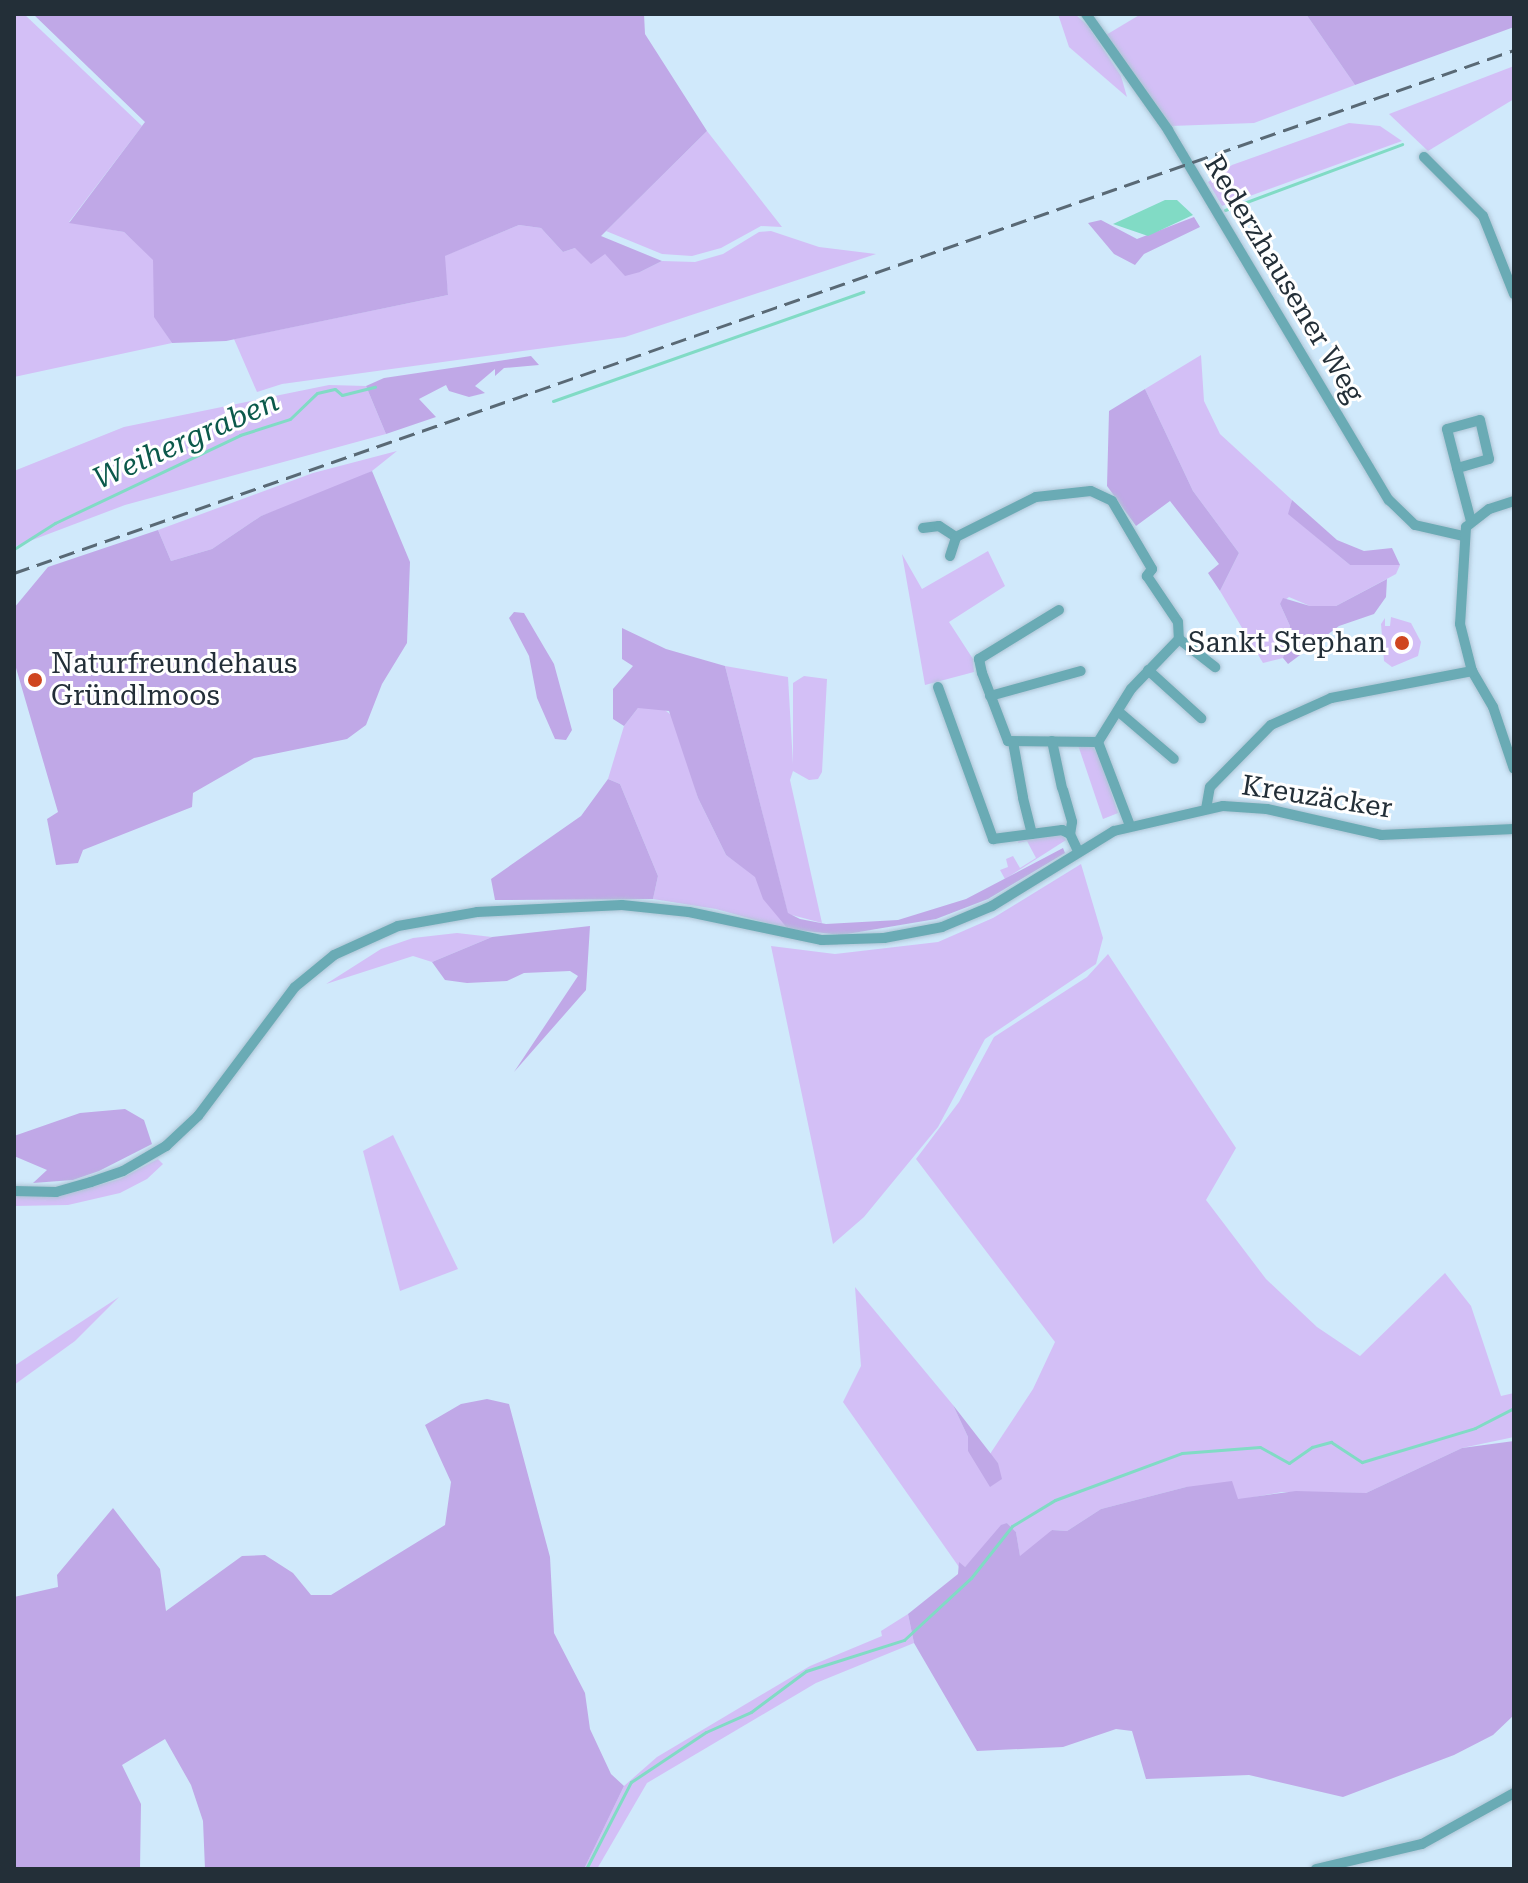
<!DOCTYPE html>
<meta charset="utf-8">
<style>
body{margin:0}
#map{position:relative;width:1528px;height:1883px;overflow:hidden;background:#d0e9fb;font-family:"Roboto Serif",serif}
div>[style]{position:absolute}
.green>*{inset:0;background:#d3bff6}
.forest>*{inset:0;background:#c0a8e7}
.water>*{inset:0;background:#81dbc5}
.stream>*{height:3px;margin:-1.5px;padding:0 1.5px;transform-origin:1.5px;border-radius:1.5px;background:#81dbc5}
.roads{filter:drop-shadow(0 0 2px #adc4d4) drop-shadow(0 0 2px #adc4d4)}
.minor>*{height:10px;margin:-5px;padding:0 5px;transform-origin:5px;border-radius:5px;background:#6aabb5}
.rail>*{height:3px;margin-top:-1.5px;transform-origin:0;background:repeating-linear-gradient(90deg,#596975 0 16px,transparent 0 24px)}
.dots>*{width:22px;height:22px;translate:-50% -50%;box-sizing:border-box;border:4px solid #fff;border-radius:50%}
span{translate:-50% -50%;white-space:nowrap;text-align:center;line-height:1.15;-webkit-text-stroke:6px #fff;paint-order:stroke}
.street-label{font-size:28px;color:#232f38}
.poi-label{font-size:28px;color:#232f38}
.right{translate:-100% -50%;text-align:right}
.left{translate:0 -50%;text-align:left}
.water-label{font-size:30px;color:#0b594b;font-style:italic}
.frame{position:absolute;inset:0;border:16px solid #232f38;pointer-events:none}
</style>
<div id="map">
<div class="green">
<i style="clip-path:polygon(14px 14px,24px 14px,142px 126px,69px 222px,124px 232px,154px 260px,155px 317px,172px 343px,14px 377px)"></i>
<i style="clip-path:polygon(1058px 14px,1075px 14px,1088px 26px,1121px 76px,1127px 97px,1069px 47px)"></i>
<i style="clip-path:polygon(1141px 14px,1306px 14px,1355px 85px,1254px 123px,1171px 126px,1106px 35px)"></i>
<i style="clip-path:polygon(1514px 66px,1514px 99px,1428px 151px,1389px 114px)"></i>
<i style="clip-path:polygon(1349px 123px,1380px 126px,1402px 141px,1222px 206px,1208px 182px,1232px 165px)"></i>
<i style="clip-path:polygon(707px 131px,782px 227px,761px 226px,721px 248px,692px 256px,662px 254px,606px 231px)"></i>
<i style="clip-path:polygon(519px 225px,541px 228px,563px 252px,575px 248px,605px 254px,640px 272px,662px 261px,695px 262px,723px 254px,759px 232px,771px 231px,819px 247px,876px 254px,625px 337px,282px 384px,257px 392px,234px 339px,448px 295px,444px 256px)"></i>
<i style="clip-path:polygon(1201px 355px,1204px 401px,1220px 434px,1292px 500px,1289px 514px,1350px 565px,1400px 565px,1396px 574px,1336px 606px,1310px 606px,1289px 597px,1280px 604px,1290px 626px,1283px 658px,1263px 663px,1220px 591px,1239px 553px,1193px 491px,1145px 389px)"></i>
<i style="clip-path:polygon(329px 385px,366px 386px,386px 434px,125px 505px,14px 547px,14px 471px,124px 427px)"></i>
<i style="clip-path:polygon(397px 451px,372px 471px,329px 492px,261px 516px,212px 549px,171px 561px,158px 530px,313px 473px)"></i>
<i style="clip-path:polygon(988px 551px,1005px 586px,949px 622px,973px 659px,974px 672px,925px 685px,902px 554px,922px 589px)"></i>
<i style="clip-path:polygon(1391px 617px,1411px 623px,1421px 642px,1418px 656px,1392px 667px,1384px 661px,1381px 624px,1385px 618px,1385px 626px,1390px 626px)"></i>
<i style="clip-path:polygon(725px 666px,788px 677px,793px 764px,793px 683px,804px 676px,827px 679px,822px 772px,818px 779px,809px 780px,793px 771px,790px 780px,822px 923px,788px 914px)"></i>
<i style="clip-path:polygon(661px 707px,675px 718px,698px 798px,726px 855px,755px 876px,788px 929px,716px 909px,653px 899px,658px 876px,620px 784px,608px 779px,624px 726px,638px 708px)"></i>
<i style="clip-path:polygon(1078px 745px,1093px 747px,1099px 756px,1118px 813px,1103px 819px)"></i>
<i style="clip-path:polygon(1062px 835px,1066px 840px,1005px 879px,1000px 870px,1008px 867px,1006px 859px,1013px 856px,1020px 868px,1036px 858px,1027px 841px,1018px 843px,1019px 838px)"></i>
<i style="clip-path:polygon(1081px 864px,1103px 938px,1096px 964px,985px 1039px,938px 1127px,864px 1217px,833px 1244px,771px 946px,835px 954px,938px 942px,993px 918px)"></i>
<i style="clip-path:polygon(457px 933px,492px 937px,432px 962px,413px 956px,326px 984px,381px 949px,413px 938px)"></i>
<i style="clip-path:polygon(1108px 954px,1236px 1148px,1206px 1200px,1266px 1279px,1317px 1327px,1360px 1356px,1445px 1273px,1471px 1306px,1501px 1396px,1514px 1393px,1514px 1437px,1462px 1448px,1366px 1493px,1282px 1492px,1238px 1500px,1186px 1487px,1101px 1509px,1067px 1531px,1052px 1530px,1039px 1546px,1020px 1557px,1016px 1532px,1007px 1523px,965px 1567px,959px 1567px,843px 1402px,861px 1366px,855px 1287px,953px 1405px,968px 1437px,968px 1451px,998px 1463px,990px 1454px,1033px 1389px,1055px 1342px,916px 1159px,959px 1102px,994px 1037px,1087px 977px)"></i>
<i style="clip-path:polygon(393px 1135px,458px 1269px,400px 1291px,363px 1151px)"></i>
<i style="clip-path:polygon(158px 1159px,163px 1164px,147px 1179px,120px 1193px,68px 1205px,14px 1206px,14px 1196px,75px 1192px,120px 1179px)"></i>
<i style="clip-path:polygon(119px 1297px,75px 1341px,14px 1385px,14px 1366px)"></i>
<i style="clip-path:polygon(908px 1614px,914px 1643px,816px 1683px,647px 1783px,597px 1869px,584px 1869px,624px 1786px,657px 1757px,810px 1666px,882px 1636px,881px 1631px)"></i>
</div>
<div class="forest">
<i style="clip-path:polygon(33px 14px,644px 14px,645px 34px,707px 131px,601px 236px,662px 261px,640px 272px,625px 276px,605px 254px,591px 264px,575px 248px,563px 252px,541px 228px,519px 225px,445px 256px,448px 295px,226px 341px,172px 343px,154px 317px,153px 260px,124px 232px,69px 223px,145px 122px)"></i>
<i style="clip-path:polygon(1306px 14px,1514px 14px,1514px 27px,1355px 85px)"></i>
<i style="clip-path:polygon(1194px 217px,1200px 227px,1144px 254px,1135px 265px,1114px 254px,1088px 223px,1101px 220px,1137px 239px)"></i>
<i style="clip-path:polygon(531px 356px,539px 365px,504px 368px,495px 376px,495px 369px,475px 386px,485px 393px,469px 397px,449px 391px,446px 385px,419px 399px,436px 417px,386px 434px,366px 386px,384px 378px)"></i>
<i style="clip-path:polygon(1145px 389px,1193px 491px,1239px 553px,1220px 591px,1208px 573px,1219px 564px,1170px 501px,1136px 526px,1107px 486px,1109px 411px)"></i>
<i style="clip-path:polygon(372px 471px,410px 562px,407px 643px,382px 684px,366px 725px,347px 739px,254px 758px,193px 793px,192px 807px,83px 850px,78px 863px,56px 865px,47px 819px,58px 812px,14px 661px,14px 608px,48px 567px,158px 530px,171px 561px,212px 549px,261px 516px)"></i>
<i style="clip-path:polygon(1292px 500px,1337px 540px,1364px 551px,1392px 548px,1400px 565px,1350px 565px,1288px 514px)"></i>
<i style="clip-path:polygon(1387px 579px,1386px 597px,1374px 614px,1339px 626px,1288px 664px,1283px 658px,1290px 626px,1280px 604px,1283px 598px,1310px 606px,1336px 606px)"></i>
<i style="clip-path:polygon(514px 612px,524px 613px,554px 664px,572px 730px,566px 740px,555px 739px,537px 698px,529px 656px,509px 618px)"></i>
<i style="clip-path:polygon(622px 628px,666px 649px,725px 666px,788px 913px,800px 919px,826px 924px,898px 920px,966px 899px,1063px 848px,1065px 853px,988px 899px,936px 919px,841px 935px,788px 929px,763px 899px,755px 877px,726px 855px,698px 798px,669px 711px,638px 708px,624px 726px,613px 719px,613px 689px,633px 666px,622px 659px)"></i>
<i style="clip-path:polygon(608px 779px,620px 784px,658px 876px,653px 899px,495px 900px,491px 879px,581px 816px)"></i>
<i style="clip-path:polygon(590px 926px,586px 990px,514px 1072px,578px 976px,570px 971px,524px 973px,507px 981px,467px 983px,445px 980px,432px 962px,492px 937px)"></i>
<i style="clip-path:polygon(125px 1109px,144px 1120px,152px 1144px,99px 1171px,73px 1180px,33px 1183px,47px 1170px,14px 1156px,14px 1136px,80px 1113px)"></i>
<i style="clip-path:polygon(487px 1399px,509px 1404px,550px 1557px,554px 1633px,585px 1693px,590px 1729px,611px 1774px,624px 1786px,584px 1869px,205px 1869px,203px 1821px,191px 1785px,165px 1739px,122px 1765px,141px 1804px,140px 1869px,14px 1869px,14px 1597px,58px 1587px,57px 1575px,113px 1508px,160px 1569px,166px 1611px,242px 1556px,265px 1555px,293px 1573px,311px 1595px,331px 1595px,445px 1525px,451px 1482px,425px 1425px,461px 1404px)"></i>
<i style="clip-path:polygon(953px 1405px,998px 1463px,1002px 1479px,990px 1487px,968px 1451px,968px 1437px)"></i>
<i style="clip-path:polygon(1514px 1441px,1514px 1715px,1493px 1735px,1454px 1755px,1343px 1797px,1249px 1775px,1146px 1779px,1132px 1731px,1116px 1729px,1063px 1747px,977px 1751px,914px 1643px,908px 1614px,958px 1574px,959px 1562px,965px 1567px,1001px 1525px,1007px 1523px,1016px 1532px,1020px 1556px,1052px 1530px,1067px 1531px,1101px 1509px,1186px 1487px,1232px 1481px,1238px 1499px,1296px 1491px,1366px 1493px,1462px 1448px)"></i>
</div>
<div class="water">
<i style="clip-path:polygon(1165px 200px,1177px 200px,1193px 215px,1148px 236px,1113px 224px)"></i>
</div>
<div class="stream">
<i style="left:1225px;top:210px;width:189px;rotate:-20.4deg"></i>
<i style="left:553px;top:401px;width:329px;rotate:-19.4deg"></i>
<i style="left:14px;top:549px;width:49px;rotate:-32.4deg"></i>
<i style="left:55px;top:523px;width:205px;rotate:-25.4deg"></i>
<i style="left:240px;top:435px;width:52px;rotate:-17.7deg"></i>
<i style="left:290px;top:419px;width:37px;rotate:-44deg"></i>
<i style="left:317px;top:393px;width:18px;rotate:-13deg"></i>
<i style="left:335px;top:389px;width:9px;rotate:41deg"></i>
<i style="left:342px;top:395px;width:34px;rotate:-14deg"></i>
<i style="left:586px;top:1869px;width:98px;rotate:-62.7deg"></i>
<i style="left:631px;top:1782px;width:90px;rotate:-33.7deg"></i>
<i style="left:706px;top:1732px;width:49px;rotate:-24deg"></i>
<i style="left:751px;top:1712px;width:69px;rotate:-36.7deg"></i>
<i style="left:806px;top:1671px;width:103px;rotate:-17.6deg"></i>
<i style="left:904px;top:1640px;width:91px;rotate:-42.8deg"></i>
<i style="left:971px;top:1578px;width:66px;rotate:-51.7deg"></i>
<i style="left:1012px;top:1526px;width:50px;rotate:-31.2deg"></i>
<i style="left:1055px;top:1500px;width:135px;rotate:-20.3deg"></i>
<i style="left:1182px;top:1453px;width:78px;rotate:-4.4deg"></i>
<i style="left:1260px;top:1447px;width:33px;rotate:29deg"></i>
<i style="left:1289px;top:1463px;width:28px;rotate:-35deg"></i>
<i style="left:1312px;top:1447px;width:20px;rotate:-15deg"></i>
<i style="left:1331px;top:1442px;width:37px;rotate:33deg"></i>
<i style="left:1362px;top:1462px;width:118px;rotate:-16.7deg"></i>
<i style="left:1475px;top:1428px;width:44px;rotate:-27.1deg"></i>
</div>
<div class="roads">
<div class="minor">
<i style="left:1086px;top:14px;width:142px;rotate:54.7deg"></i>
<i style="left:1168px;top:130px;width:431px;rotate:59.2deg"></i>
<i style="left:1389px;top:500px;width:36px;rotate:44deg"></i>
<i style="left:1415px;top:525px;width:49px;rotate:12.9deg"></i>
<i style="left:1424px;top:157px;width:83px;rotate:45deg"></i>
<i style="left:1483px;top:216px;width:84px;rotate:68.3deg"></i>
<i style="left:1457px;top:468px;width:40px;rotate:-104.4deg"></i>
<i style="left:1447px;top:429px;width:34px;rotate:-15deg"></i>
<i style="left:1480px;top:420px;width:40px;rotate:77deg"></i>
<i style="left:1489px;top:459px;width:33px;rotate:164deg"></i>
<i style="left:1457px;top:468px;width:55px;rotate:75.2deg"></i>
<i style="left:1514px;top:501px;width:26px;rotate:162deg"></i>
<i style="left:1489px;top:509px;width:29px;rotate:142deg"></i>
<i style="left:1466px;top:527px;width:97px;rotate:93.5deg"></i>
<i style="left:1460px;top:624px;width:49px;rotate:75.7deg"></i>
<i style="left:1472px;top:671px;width:42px;rotate:59.7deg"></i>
<i style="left:1493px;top:707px;width:65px;rotate:71.3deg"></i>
<i style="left:923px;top:528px;width:16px;rotate:-7deg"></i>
<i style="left:939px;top:526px;width:20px;rotate:33deg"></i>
<i style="left:950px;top:556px;width:20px;rotate:-72deg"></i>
<i style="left:956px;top:537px;width:89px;rotate:-26.6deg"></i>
<i style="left:1036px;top:497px;width:55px;rotate:-6.2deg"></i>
<i style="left:1091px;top:491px;width:23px;rotate:25deg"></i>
<i style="left:1112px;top:501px;width:79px;rotate:59.5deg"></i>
<i style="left:1152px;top:569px;width:9px;rotate:126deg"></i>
<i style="left:1147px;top:576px;width:55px;rotate:56deg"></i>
<i style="left:1178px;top:622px;width:17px;rotate:87deg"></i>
<i style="left:1179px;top:639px;width:69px;rotate:133.8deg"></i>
<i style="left:1131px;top:689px;width:62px;rotate:121.9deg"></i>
<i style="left:1098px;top:742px;width:90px;rotate:69.1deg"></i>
<i style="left:1059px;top:610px;width:94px;rotate:148.5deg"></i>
<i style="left:979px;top:659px;width:14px;rotate:78deg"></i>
<i style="left:982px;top:673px;width:73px;rotate:69.1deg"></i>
<i style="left:1008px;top:741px;width:90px;rotate:0.6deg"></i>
<i style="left:1179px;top:639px;width:46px;rotate:37.9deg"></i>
<i style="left:1148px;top:670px;width:72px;rotate:42.2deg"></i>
<i style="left:938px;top:687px;width:162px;rotate:70.1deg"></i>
<i style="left:993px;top:839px;width:70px;rotate:-7.4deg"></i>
<i style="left:1062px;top:830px;width:9px;rotate:27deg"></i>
<i style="left:1070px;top:834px;width:19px;rotate:65deg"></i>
<i style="left:990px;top:696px;width:94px;rotate:-15.4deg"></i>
<i style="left:1119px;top:712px;width:72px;rotate:40.5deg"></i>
<i style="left:1052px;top:741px;width:48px;rotate:78deg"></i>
<i style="left:1013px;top:742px;width:56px;rotate:79.7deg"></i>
<i style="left:1063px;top:790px;width:33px;rotate:74deg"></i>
<i style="left:1072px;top:822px;width:12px;rotate:99deg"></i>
<i style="left:1023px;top:798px;width:37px;rotate:76deg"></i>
<i style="left:1206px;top:809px;width:22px;rotate:-80deg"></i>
<i style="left:1210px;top:787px;width:87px;rotate:-45.5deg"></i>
<i style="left:1271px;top:725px;width:66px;rotate:-24.2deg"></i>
<i style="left:1331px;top:698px;width:144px;rotate:-10.8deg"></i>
<i style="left:14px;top:1191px;width:42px;rotate:1.4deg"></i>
<i style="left:56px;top:1192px;width:36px;rotate:-16deg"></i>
<i style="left:91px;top:1182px;width:34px;rotate:-19deg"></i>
<i style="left:123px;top:1171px;width:50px;rotate:-30.2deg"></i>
<i style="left:166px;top:1146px;width:44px;rotate:-43.2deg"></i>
<i style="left:198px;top:1116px;width:161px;rotate:-53.1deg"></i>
<i style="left:295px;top:987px;width:50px;rotate:-39.4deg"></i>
<i style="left:334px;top:955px;width:70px;rotate:-24.4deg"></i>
<i style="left:398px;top:926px;width:80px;rotate:-10deg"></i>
<i style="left:477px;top:912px;width:145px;rotate:-2.8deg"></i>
<i style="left:622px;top:905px;width:67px;rotate:6deg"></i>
<i style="left:689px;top:912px;width:136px;rotate:11.9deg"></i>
<i style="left:822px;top:940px;width:62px;rotate:-1.8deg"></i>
<i style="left:884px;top:938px;width:59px;rotate:-10.7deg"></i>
<i style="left:942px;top:927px;width:54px;rotate:-22.8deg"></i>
<i style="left:992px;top:906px;width:143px;rotate:-31.6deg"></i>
<i style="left:1114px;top:831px;width:112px;rotate:-12.9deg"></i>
<i style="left:1223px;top:806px;width:44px;rotate:3.9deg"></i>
<i style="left:1267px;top:809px;width:117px;rotate:12.8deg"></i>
<i style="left:1381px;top:835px;width:133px;rotate:-2.6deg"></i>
<i style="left:1316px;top:1869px;width:109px;rotate:-13.3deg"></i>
<i style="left:1422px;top:1844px;width:105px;rotate:-29deg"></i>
</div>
</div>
<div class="rail">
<i style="left:14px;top:573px;width:1589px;rotate:-19.22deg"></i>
</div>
<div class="dots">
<i style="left:1402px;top:643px;background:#cf461f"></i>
<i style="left:35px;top:680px;background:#cf461f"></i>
</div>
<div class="street-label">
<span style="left:1284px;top:279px;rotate:59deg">Rederzhausener Weg</span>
<span style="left:1317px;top:797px;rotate:9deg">Kreuzäcker</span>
</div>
<div class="poi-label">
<span class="right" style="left:1386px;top:643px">Sankt Stephan</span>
<span class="left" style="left:51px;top:680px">Naturfreundehaus<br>Gründlmoos</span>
</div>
<div class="water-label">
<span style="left:186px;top:440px;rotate:-24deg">Weihergraben</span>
</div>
<div class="frame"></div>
</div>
